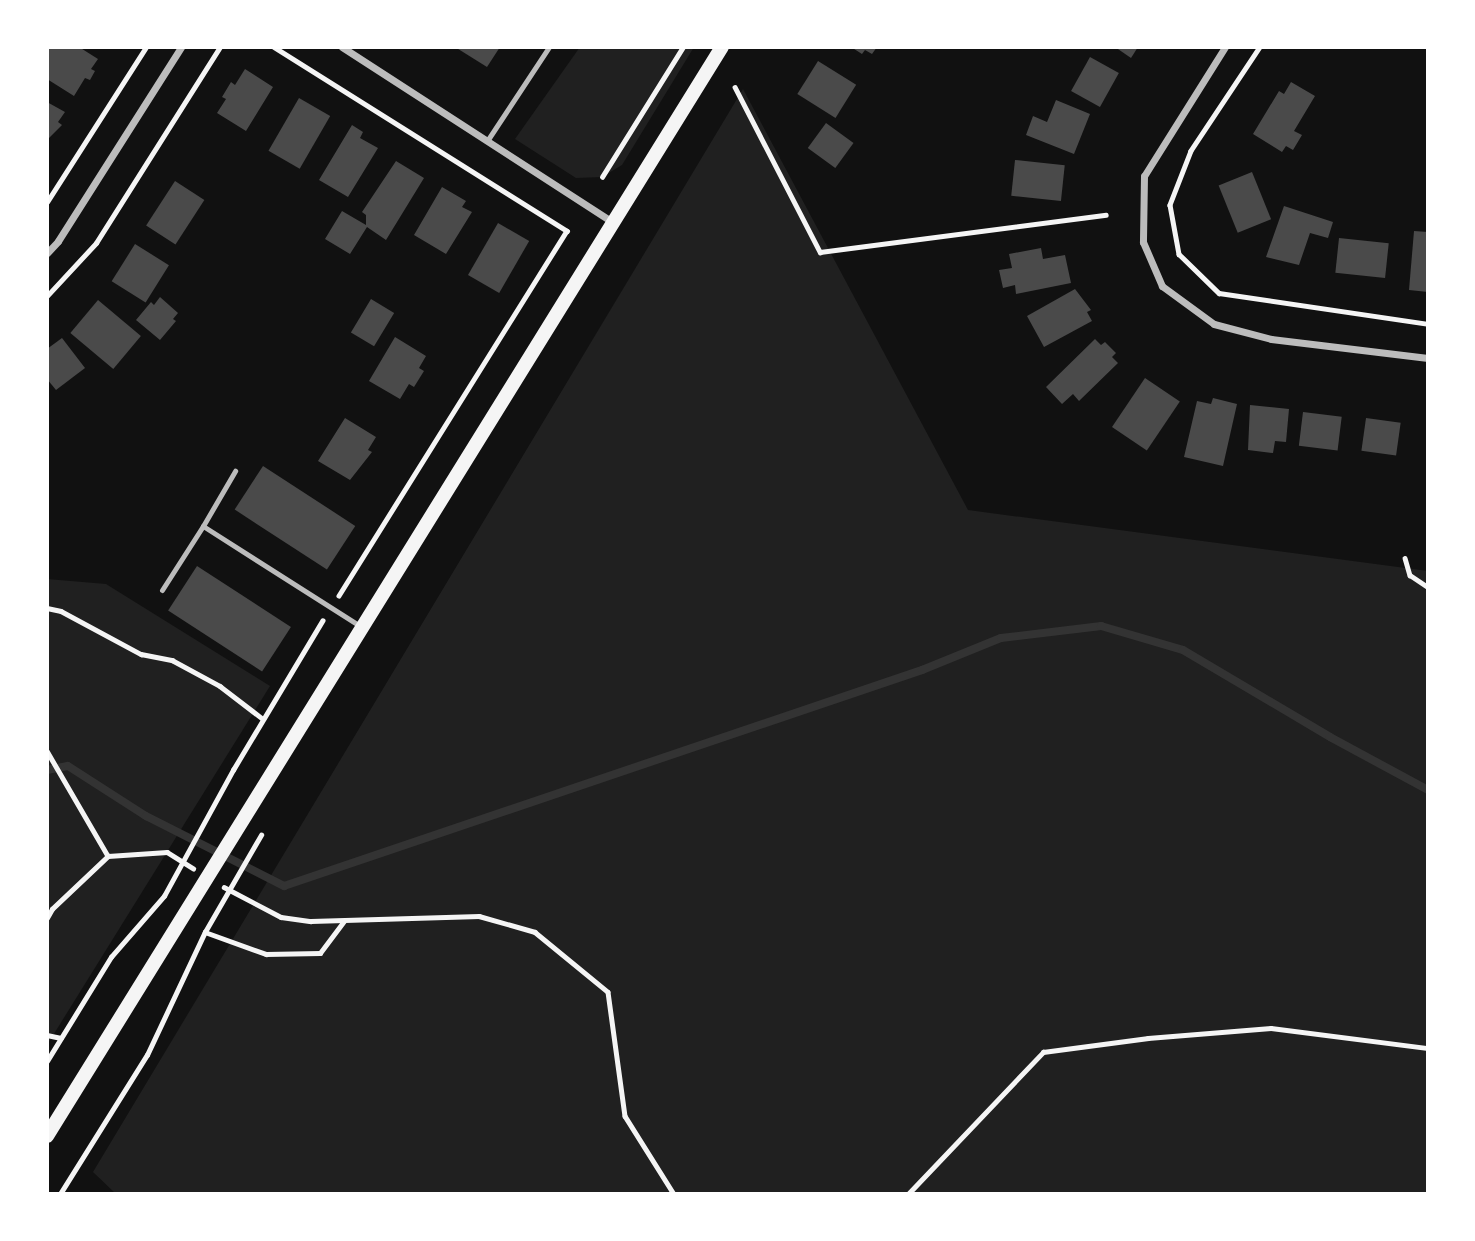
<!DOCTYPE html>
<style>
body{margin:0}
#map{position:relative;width:1475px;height:1241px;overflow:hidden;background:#111;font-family:"PT Sans Narrow",sans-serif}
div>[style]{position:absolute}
.green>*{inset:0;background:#202020}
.stream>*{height:8px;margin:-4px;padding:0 4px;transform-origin:4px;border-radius:4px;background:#333}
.building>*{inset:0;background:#4a4a4a;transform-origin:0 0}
.path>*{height:4.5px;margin:-2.25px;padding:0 2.25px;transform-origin:2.25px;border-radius:2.25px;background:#f5f5f5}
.service>*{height:5px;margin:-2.5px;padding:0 2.5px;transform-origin:2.5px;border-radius:2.5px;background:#bcbcbc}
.minor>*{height:7px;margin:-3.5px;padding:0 3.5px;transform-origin:3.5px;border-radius:3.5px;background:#bcbcbc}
.secondary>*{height:14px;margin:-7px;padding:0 7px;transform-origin:7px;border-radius:7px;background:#f5f5f5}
span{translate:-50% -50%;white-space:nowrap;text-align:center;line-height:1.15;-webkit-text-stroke:7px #fff;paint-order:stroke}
.frame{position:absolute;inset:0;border:49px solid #fff;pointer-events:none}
</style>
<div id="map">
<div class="green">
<i style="clip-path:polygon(580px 47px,694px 47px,622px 165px,602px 177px,576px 178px,515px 139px)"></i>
<i style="clip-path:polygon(743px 89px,968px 510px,1428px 571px,1428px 1194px,116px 1194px,93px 1172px)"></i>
<i style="clip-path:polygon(47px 579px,106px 584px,270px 686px,47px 1045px)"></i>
</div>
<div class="stream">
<i style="left:47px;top:770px;width:21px;rotate:-11deg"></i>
<i style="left:68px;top:766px;width:93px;rotate:32.7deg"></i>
<i style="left:146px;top:816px;width:155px;rotate:26.9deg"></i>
<i style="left:284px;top:886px;width:674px;rotate:-18.7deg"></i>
<i style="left:922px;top:670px;width:85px;rotate:-22.1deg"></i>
<i style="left:1001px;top:638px;width:101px;rotate:-6.8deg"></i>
<i style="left:1101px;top:626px;width:85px;rotate:16.3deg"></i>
<i style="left:1183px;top:650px;width:171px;rotate:30.6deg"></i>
<i style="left:1330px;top:737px;width:111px;rotate:28.4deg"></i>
</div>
<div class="building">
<i style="clip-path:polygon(47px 47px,79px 47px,98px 59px,91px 69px,95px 71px,90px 80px,85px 78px,74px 96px,47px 79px)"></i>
<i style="clip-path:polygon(455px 47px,500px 47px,487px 67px)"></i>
<i style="clip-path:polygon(851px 47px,877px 47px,872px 54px,865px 50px,862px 54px)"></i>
<i style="clip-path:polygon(1115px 47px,1138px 47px,1131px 58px)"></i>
<i style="left:1090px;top:57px;width:33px;height:39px;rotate:29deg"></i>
<i style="left:818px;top:61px;width:45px;height:39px;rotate:32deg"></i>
<i style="clip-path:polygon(245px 69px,273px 87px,246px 131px,217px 113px,226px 99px,222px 97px,231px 82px,235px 85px)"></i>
<i style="clip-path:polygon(1291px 82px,1315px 96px,1294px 131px,1302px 135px,1293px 150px,1286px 146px,1282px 152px,1253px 134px,1279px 91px,1284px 94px)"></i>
<i style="left:299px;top:98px;width:36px;height:61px;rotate:30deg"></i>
<i style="clip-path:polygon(1056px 100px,1090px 114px,1074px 154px,1026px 135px,1033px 116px,1047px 122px)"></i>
<i style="clip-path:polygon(47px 102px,65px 112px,58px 122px,62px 125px,47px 140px)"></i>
<i style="left:826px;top:123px;width:34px;height:31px;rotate:36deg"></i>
<i style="clip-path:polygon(352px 125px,363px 132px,360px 138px,378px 148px,348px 197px,319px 180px)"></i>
<i style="left:1015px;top:160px;width:50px;height:36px;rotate:6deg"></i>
<i style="clip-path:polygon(396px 161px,424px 178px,386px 240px,367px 227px,350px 254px,325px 239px,342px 211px,366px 225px,366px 215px,362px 212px)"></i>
<i style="left:1252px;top:172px;width:51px;height:36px;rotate:68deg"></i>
<i style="left:175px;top:181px;width:35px;height:53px;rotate:33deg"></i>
<i style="clip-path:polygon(442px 187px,466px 201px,462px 207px,472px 212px,446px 254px,414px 235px)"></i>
<i style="clip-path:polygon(1284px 206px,1333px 222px,1328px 238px,1310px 233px,1299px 265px,1266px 257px)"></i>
<i style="left:498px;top:223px;width:36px;height:60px;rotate:30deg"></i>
<i style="clip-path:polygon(1414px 231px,1428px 232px,1428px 292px,1409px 290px)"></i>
<i style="left:1339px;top:238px;width:50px;height:35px;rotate:6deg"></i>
<i style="left:135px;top:244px;width:40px;height:44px;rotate:32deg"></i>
<i style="clip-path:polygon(1041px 248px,1043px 259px,1065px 255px,1071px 283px,1016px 294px,1015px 285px,1003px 288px,999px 270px,1012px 268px,1009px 254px)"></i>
<i style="clip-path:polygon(1075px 289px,1091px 310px,1087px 312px,1092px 321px,1044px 347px,1027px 316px)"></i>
<i style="clip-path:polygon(160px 297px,178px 313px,173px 319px,176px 321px,160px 340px,136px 320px,151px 302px,154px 305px)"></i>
<i style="left:371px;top:299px;width:27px;height:39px;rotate:31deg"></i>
<i style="left:98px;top:300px;width:56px;height:43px;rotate:40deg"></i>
<i style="clip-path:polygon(395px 337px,426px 356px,419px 368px,424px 371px,414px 387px,409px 384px,400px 399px,369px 381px)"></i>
<i style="clip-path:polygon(62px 338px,85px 368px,56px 390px,47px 379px,47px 349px)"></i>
<i style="clip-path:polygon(1095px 339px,1101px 345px,1105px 342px,1116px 353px,1112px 357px,1118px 363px,1079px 401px,1073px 394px,1062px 404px,1046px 387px)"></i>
<i style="left:1145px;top:378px;width:42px;height:59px;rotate:34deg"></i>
<i style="clip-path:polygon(1213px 398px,1237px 404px,1223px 466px,1184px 457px,1197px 401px,1211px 404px)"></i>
<i style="clip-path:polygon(1250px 405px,1289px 409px,1286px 442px,1275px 441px,1273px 453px,1248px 450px)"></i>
<i style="left:1303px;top:412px;width:39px;height:34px;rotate:7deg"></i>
<i style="clip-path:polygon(345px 418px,376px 437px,368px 450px,372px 452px,350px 480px,318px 461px)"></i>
<i style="left:1366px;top:418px;width:35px;height:33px;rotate:8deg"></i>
<i style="left:263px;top:466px;width:110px;height:52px;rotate:33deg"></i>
<i style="left:197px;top:566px;width:112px;height:53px;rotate:33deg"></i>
</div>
<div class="path">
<i style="left:274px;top:47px;width:346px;rotate:32.1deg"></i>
<i style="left:567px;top:231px;width:430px;rotate:122deg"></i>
<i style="left:1260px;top:47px;width:125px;rotate:123.6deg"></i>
<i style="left:1191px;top:151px;width:58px;rotate:111.3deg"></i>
<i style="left:1170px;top:205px;width:50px;rotate:79.6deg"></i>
<i style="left:1179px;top:254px;width:56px;rotate:44.3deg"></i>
<i style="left:1219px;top:293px;width:211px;rotate:8.4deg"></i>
<i style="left:735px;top:87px;width:186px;rotate:62.7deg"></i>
<i style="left:820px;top:252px;width:288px;rotate:-7.4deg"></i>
<i style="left:602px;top:177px;width:153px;rotate:-58.1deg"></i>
<i style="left:47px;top:202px;width:184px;rotate:-57.4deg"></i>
<i style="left:47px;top:296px;width:72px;rotate:-47.2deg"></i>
<i style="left:96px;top:243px;width:232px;rotate:-57.7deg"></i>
<i style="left:1405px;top:558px;width:18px;rotate:74deg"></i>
<i style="left:1410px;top:575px;width:22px;rotate:34deg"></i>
<i style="left:47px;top:608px;width:14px;rotate:12deg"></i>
<i style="left:61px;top:611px;width:91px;rotate:28.3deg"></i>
<i style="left:141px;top:654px;width:32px;rotate:11deg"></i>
<i style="left:172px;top:660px;width:55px;rotate:28.4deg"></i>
<i style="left:220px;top:686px;width:54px;rotate:37.5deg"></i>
<i style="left:47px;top:751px;width:121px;rotate:59.8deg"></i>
<i style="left:224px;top:887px;width:64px;rotate:27.8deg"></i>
<i style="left:281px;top:917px;width:30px;rotate:8deg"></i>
<i style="left:311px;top:921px;width:168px;rotate:-1.7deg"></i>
<i style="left:479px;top:916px;width:58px;rotate:15.9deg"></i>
<i style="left:535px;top:932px;width:94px;rotate:39.4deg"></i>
<i style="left:608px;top:992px;width:125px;rotate:82.2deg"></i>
<i style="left:625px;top:1116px;width:92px;rotate:57.9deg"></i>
<i style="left:47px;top:918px;width:10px;rotate:-61deg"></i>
<i style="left:52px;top:909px;width:77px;rotate:-43.4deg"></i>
<i style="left:108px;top:856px;width:59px;rotate:-3.9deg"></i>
<i style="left:167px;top:852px;width:31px;rotate:32deg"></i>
<i style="left:205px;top:932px;width:65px;rotate:19.8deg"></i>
<i style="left:266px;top:954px;width:54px;rotate:-1.1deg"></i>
<i style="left:320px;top:953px;width:39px;rotate:-53deg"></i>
<i style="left:47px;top:1035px;width:14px;rotate:12deg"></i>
<i style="left:47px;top:1061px;width:122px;rotate:-58.4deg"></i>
<i style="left:111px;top:957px;width:81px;rotate:-49deg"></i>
<i style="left:164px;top:896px;width:144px;rotate:-61.3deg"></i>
<i style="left:233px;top:770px;width:174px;rotate:-59.1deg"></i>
<i style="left:60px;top:1194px;width:164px;rotate:-58deg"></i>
<i style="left:147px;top:1055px;width:136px;rotate:-64.8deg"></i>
<i style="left:205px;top:932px;width:112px;rotate:-60deg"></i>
<i style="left:908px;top:1194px;width:196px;rotate:-46.4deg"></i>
<i style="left:1043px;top:1052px;width:106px;rotate:-7.6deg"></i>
<i style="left:1148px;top:1038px;width:123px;rotate:-4.6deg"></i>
<i style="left:1271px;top:1028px;width:158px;rotate:7.3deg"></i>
</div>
<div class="service">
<i style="left:487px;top:141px;width:113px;rotate:-56.6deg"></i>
<i style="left:203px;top:526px;width:64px;rotate:-59.8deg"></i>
<i style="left:162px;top:590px;width:76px;rotate:-57.4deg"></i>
<i style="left:203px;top:526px;width:186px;rotate:32.5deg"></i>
</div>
<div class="minor">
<i style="left:342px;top:47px;width:323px;rotate:32.9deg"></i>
<i style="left:1225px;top:47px;width:152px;rotate:122.1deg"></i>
<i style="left:1144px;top:176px;width:66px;rotate:90.9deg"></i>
<i style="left:1143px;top:242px;width:48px;rotate:66.6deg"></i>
<i style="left:1162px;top:286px;width:64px;rotate:36.2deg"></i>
<i style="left:1214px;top:324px;width:59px;rotate:14.7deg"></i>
<i style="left:1271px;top:339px;width:158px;rotate:6.9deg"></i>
<i style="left:47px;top:253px;width:16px;rotate:-47deg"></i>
<i style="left:58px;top:241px;width:230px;rotate:-57.6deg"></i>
</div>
<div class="secondary">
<i style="left:47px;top:1136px;width:1281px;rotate:-58.21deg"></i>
</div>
<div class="frame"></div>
</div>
